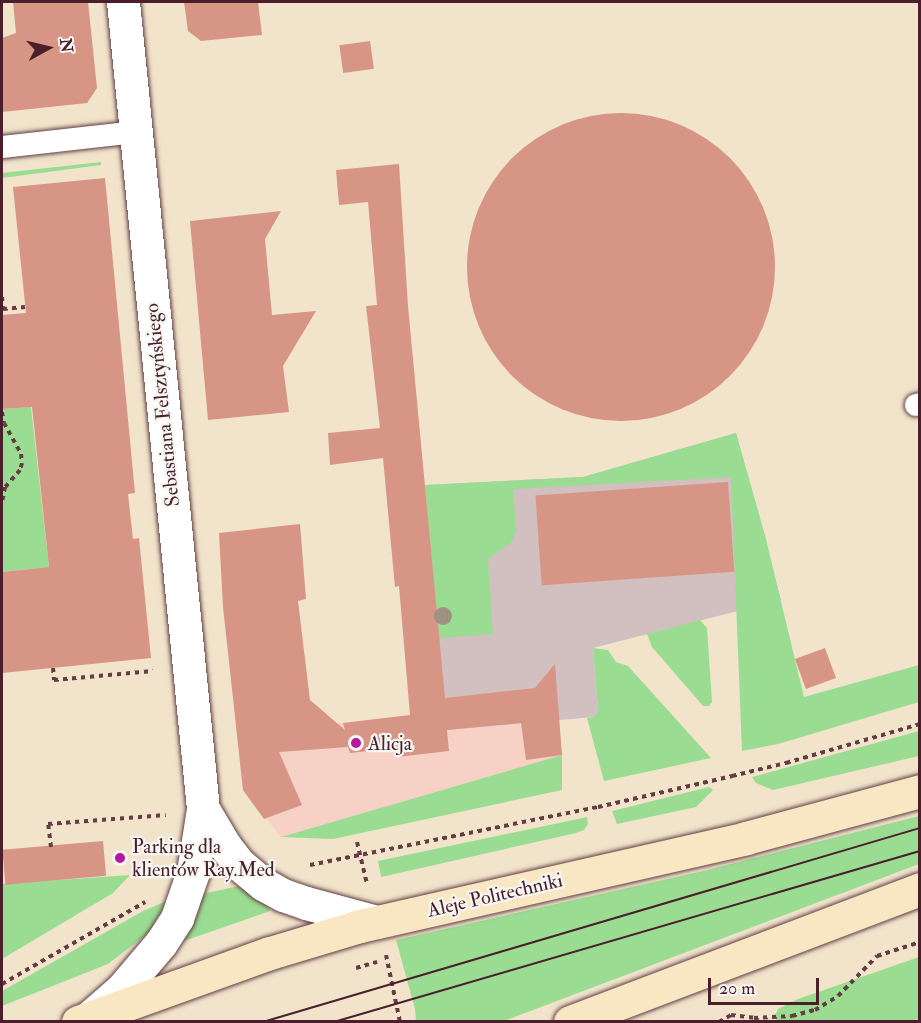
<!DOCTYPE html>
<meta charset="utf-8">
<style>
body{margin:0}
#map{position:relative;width:921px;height:1023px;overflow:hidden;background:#f1e4cb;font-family:"IM FELL Double Pica",serif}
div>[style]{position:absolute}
.built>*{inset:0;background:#f7d1c6}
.industrial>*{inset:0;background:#d2bfbf}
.green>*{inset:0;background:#9bdc93}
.building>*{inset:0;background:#d79586;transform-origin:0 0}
.round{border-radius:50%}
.path>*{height:4px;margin-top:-2px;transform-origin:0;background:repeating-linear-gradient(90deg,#633d43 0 4.5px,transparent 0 9px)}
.roads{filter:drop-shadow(0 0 2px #633d43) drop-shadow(0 0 2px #633d43)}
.lane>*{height:22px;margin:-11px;padding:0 11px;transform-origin:11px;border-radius:11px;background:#fff}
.street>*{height:33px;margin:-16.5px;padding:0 16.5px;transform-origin:16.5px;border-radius:16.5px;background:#fff}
.secondary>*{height:33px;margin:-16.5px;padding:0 16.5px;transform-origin:16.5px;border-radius:16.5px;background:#f9e7c3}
.tram>*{height:1.5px;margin:-0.75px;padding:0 0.75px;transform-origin:0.75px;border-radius:0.75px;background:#4a1f2b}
.trees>*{width:18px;height:18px;margin:-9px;border-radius:50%;background:#a09281}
.dots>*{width:16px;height:16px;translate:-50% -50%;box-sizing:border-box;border:3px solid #f6f6f2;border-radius:50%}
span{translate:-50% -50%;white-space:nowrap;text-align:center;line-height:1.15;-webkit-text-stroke:4.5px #f6f6f2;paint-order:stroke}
.street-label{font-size:20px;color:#4a1f2b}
.poi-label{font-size:20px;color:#4a1f2b}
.left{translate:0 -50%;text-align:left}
.frame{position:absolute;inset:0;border:3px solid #4a1f2b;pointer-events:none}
.north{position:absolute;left:18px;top:18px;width:60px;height:60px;-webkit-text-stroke:4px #f6f6f2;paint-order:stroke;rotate:82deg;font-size:16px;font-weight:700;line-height:24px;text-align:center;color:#4a1f2b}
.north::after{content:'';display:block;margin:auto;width:21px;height:27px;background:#4a1f2b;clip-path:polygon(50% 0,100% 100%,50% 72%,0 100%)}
.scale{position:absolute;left:708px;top:978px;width:111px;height:27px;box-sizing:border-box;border:3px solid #4a1f2b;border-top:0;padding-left:8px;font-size:18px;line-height:21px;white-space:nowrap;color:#4a1f2b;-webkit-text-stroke:4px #f6f6f2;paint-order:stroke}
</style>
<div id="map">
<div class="built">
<i style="clip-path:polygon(393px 717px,558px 719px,562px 755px,281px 837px,243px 790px,237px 735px)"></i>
</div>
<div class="industrial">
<i style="clip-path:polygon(736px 433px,781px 600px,593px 648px,598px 711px,594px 717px,447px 730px,425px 485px,583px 477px)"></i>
</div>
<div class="green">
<i style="clip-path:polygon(101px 162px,101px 165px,2px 178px,2px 173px)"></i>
<i style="clip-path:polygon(31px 407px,49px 567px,2px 572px,2px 409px)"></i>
<i style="clip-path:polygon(736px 433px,765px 535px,804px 697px,919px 665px,919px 702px,778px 744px,742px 751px,731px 477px,513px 489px,516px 531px,511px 543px,488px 559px,493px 634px,439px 638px,425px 485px,583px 477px)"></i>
<i style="clip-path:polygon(700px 620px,707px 628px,712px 702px,709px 706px,703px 706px,652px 647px,647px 634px)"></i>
<i style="clip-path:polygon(593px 648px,608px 650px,616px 662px,628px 666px,711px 758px,604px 781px,587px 718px,594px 717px,598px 711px)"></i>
<i style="clip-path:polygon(919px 731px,919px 756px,773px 790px,756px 783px,752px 777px)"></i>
<i style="clip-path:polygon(562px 755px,562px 790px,333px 839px,281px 837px)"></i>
<i style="clip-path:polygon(709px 787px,713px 790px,696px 807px,617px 824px,612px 811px)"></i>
<i style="clip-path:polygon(919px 816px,919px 864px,504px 1021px,416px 1021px,415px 1009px,396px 940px,703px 871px)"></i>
<i style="clip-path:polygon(587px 817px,588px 824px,584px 830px,576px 833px,381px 877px,378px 861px)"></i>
<i style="clip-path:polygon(130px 875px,113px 893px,2px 959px,2px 884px)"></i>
<i style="clip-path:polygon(239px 886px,269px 908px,270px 911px,181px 942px,199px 911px,202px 894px)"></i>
<i style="clip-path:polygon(167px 901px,162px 916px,151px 931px,108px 964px,2px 1006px,2px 991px,143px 911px)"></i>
<i style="clip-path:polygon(919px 957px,919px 1019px,909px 1022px,776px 1021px,775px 1015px,778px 1009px,798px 999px)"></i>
</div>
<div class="building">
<i style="clip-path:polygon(13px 2px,88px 2px,97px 88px,87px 103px,2px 112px,2px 38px,16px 33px)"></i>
<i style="clip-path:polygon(184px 2px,258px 2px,262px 35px,201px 41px,188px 31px)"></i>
<i style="left:370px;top:41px;width:28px;height:31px;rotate:82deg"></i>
<i class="round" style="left:467px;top:113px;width:308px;height:308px"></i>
<i style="clip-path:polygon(399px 164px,408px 306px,445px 698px,535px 688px,555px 664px,562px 755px,526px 760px,521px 723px,447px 730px,449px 751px,397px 757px,397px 748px,350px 753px,348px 747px,279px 752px,302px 805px,264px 819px,243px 790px,223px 607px,219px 533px,300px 524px,306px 599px,298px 601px,310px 700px,345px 730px,343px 723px,410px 715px,399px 586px,395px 587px,383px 458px,330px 465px,328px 433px,380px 428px,366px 306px,377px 305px,368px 202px,339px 205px,336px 170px)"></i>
<i style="clip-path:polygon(105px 178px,135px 493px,128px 494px,133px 539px,139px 538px,151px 658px,2px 673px,2px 572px,49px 567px,32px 407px,2px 409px,2px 315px,26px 313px,13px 187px)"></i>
<i style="clip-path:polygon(281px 211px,265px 239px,272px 315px,316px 311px,283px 366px,289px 412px,208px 420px,190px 221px)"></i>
<i style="left:728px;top:482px;width:90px;height:193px;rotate:86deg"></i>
<i style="left:825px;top:648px;width:32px;height:32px;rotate:70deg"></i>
<i style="left:103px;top:841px;width:35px;height:101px;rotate:85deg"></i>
</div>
<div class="path">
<i style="left:2px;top:297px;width:12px;rotate:85deg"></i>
<i style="left:3px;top:309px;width:22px;rotate:-5deg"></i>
<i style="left:2px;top:412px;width:11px;rotate:80deg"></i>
<i style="left:4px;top:423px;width:35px;rotate:61deg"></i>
<i style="left:21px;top:454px;width:9px;rotate:84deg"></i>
<i style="left:22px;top:463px;width:7px;rotate:106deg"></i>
<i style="left:20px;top:470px;width:23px;rotate:131deg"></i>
<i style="left:5px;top:487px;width:16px;rotate:101deg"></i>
<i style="left:53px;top:668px;width:12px;rotate:85deg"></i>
<i style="left:54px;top:680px;width:99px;rotate:-5.2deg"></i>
<i style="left:357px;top:842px;width:43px;rotate:76.6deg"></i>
<i style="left:51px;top:847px;width:23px;rotate:-97deg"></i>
<i style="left:48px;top:824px;width:118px;rotate:-4.4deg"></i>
<i style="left:310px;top:865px;width:294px;rotate:-11.4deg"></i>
<i style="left:598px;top:807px;width:138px;rotate:-13deg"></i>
<i style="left:732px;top:776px;width:56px;rotate:-13.5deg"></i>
<i style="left:786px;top:763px;width:140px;rotate:-16.2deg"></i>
<i style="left:386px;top:955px;width:68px;rotate:78.2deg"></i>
<i style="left:356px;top:968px;width:22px;rotate:-16deg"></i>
<i style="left:2px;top:984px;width:165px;rotate:-29.8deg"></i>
<i style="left:719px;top:1022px;width:14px;rotate:-30deg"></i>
<i style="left:731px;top:1015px;width:23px;rotate:7deg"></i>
<i style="left:754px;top:1018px;width:38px;rotate:-3deg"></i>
<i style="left:792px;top:1016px;width:24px;rotate:-15deg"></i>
<i style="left:815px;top:1010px;width:27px;rotate:-31deg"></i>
<i style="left:838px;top:996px;width:56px;rotate:-45.7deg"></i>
<i style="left:877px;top:956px;width:45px;rotate:-18deg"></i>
</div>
<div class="roads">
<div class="lane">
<i style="left:2px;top:147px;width:134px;rotate:-6.4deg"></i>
<i style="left:916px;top:405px;width:4px;rotate:-14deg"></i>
</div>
<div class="street">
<i style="left:203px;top:809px;width:43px;rotate:59.3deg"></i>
<i style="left:225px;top:846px;width:23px;rotate:52deg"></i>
<i style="left:239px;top:864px;width:31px;rotate:40deg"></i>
<i style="left:263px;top:884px;width:23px;rotate:29deg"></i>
<i style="left:283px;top:895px;width:24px;rotate:19deg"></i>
<i style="left:306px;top:903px;width:73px;rotate:15deg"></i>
<i style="left:90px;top:1017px;width:43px;rotate:-41.2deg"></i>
<i style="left:122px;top:989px;width:60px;rotate:-49.7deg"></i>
<i style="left:161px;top:943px;width:30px;rotate:-57deg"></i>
<i style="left:177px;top:918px;width:49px;rotate:-70.8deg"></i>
<i style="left:193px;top:872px;width:64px;rotate:-81deg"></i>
<i style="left:203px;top:809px;width:811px;rotate:-95.66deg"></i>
</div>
<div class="secondary">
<i style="left:78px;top:1022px;width:204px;rotate:-19.8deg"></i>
<i style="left:270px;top:953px;width:94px;rotate:-16.7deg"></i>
<i style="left:360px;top:926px;width:396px;rotate:-12.8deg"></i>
<i style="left:746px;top:838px;width:180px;rotate:-15.1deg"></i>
<i style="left:570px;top:1022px;width:374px;rotate:-20.8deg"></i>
</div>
</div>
<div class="tram">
<i style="left:263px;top:1022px;width:685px;rotate:-16.45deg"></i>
<i style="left:334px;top:1022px;width:610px;rotate:-16.27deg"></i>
</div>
<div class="trees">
<i style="left:443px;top:616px"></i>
</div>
<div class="dots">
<i style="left:356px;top:743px;background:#b5179e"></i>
<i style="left:120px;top:858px;background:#b5179e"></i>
</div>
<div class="street-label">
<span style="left:162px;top:405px;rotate:-96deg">Sebastiana Felsztyńskiego</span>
<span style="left:495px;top:895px;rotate:-13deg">Aleje Politechniki</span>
</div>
<div class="poi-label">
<span class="left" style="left:368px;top:743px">Alicja</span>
<span class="left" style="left:132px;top:858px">Parking dla<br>klientów Ray.Med</span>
</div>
<div class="frame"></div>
<div class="north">N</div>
<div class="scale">20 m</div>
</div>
